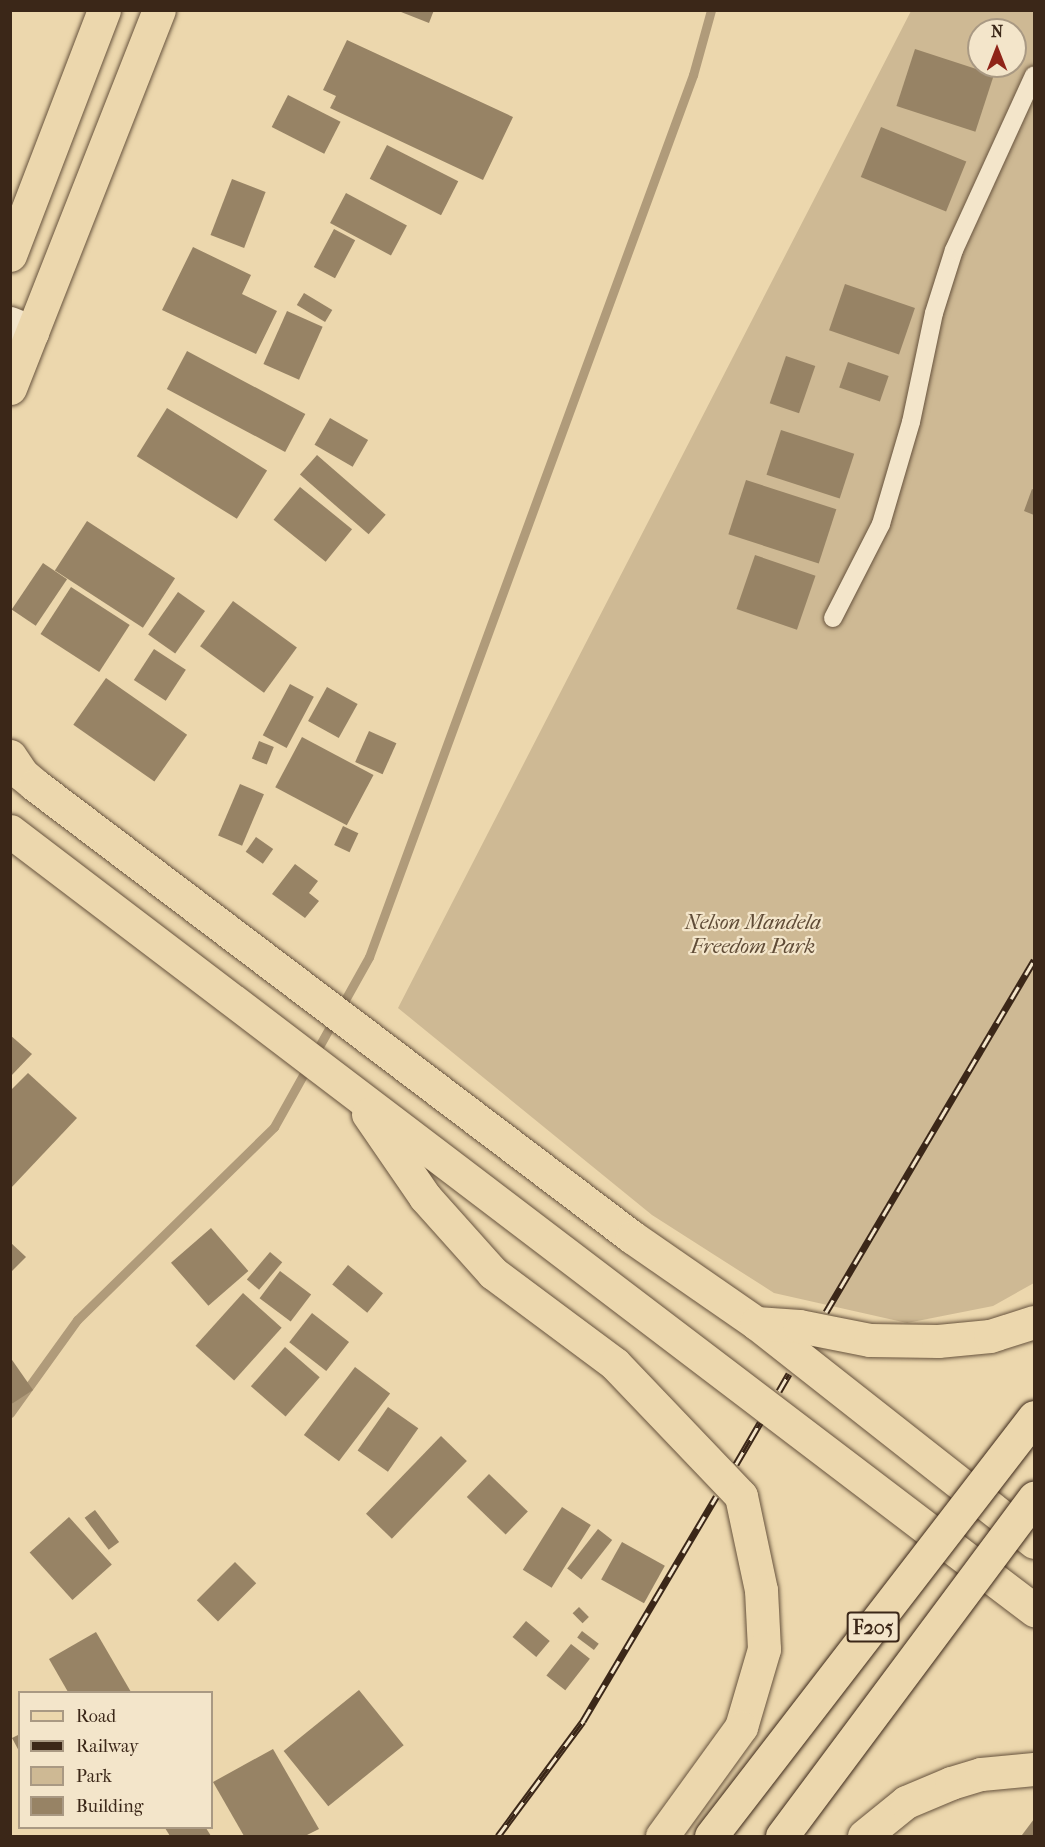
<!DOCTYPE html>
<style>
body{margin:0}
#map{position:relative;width:1045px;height:1847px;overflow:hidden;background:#ecd7ad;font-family:"IM FELL French Canon",serif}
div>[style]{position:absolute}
.green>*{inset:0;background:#ceb994}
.stream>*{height:9px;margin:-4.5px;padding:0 4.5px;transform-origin:4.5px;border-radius:4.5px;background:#b09b7a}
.building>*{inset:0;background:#978365;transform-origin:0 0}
.roads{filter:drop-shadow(0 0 2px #67533d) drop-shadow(0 0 2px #67533d)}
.lane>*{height:18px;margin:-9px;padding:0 9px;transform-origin:9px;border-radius:9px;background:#f3e5ca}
.street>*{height:33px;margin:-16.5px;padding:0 16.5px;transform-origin:16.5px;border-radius:16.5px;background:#f3e5ca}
.primary>*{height:33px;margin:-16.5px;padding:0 16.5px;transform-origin:16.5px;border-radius:16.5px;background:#ecd7ad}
.rail>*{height:7px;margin-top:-3.5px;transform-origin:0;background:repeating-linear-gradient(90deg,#f3e5ca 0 14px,#3b2718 0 28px);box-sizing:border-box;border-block:2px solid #3b2718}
.bridges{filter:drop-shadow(0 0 2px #3b2718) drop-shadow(0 0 2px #3b2718)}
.primary-bridge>*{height:33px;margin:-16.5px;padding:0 16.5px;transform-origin:16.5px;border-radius:16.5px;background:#ecd7ad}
span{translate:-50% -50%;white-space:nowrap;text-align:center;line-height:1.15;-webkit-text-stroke:4.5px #f3e5ca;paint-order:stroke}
.shield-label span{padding:2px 4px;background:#f3e5ca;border:2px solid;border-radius:4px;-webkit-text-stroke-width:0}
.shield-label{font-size:20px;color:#3b2718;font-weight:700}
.park-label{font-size:21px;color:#604c37;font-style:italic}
.frame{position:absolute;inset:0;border:12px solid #3b2718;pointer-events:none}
.legend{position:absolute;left:18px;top:1691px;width:195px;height:138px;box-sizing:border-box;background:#f3e5ca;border:2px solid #a99983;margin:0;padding:8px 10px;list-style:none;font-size:18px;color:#3b2718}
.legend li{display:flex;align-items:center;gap:12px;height:30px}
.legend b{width:30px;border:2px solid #a99983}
.north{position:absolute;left:967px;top:18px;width:60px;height:60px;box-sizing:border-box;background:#f3e5ca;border:2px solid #a99983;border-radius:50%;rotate:0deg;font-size:16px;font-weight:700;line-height:24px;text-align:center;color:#3b2718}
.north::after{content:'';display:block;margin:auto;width:21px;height:27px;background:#8f2418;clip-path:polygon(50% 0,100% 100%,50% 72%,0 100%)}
</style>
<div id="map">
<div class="green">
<i style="clip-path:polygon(evenodd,911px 11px,1034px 11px,1034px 1283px,993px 1306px,907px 1323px,774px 1293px,652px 1215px,398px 1008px,911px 11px,979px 30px,1015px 30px,1015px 66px,979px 66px,979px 30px)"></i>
</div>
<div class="stream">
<i style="left:10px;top:1413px;width:115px;rotate:-54.2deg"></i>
<i style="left:77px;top:1320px;width:276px;rotate:-44.4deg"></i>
<i style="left:274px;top:1127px;width:195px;rotate:-60.8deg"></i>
<i style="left:369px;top:957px;width:940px;rotate:-69.83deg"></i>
<i style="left:693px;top:75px;width:67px;rotate:-74.5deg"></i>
</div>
<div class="building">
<i style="clip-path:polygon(396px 10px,434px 10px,429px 23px)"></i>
<i style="clip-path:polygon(347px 40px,513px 117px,483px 180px,330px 108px,336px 96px,323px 90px)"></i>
<i style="left:915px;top:49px;width:83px;height:60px;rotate:18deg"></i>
<i style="left:288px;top:95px;width:59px;height:36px;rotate:27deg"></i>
<i style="left:881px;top:127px;width:92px;height:54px;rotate:22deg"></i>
<i style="left:387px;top:145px;width:80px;height:38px;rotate:27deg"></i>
<i style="left:232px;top:179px;width:36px;height:60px;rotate:21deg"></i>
<i style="left:346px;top:193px;width:69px;height:34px;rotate:28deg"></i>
<i style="left:334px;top:229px;width:24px;height:43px;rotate:28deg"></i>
<i style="clip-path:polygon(193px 247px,251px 275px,242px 294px,277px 311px,256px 354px,162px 310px)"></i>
<i style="left:845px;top:284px;width:74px;height:49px;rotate:19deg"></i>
<i style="left:304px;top:293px;width:33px;height:14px;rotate:31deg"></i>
<i style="left:287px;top:311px;width:39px;height:58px;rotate:24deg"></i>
<i style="left:187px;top:351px;width:134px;height:43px;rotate:28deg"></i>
<i style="left:786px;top:356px;width:31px;height:50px;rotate:19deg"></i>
<i style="left:848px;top:362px;width:43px;height:27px;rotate:19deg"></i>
<i style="left:167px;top:408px;width:118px;height:57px;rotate:32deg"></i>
<i style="left:330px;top:418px;width:44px;height:31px;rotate:30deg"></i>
<i style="left:781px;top:430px;width:77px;height:47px;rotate:18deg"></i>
<i style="left:317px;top:455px;width:91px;height:26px;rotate:41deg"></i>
<i style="left:746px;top:480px;width:95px;height:57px;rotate:18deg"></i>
<i style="left:300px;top:487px;width:67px;height:42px;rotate:39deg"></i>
<i style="clip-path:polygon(1032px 489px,1034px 490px,1034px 515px,1024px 511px)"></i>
<i style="left:87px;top:521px;width:105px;height:59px;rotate:33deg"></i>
<i style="left:755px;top:555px;width:64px;height:57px;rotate:19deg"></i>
<i style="left:43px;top:563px;width:29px;height:56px;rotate:34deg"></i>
<i style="left:71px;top:587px;width:70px;height:56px;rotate:33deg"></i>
<i style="left:178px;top:592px;width:33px;height:52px;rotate:35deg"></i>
<i style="left:233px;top:601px;width:79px;height:56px;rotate:36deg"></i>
<i style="left:154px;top:649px;width:38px;height:37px;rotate:33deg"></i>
<i style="left:106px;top:678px;width:99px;height:57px;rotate:35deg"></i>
<i style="left:290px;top:684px;width:27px;height:58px;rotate:28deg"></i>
<i style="left:327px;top:687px;width:35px;height:39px;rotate:29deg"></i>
<i style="left:369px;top:731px;width:30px;height:34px;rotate:24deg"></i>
<i style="left:302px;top:737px;width:81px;height:57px;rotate:28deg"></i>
<i style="left:259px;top:741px;width:16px;height:19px;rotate:22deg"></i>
<i style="left:240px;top:784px;width:26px;height:56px;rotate:23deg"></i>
<i style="left:343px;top:826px;width:17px;height:21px;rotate:25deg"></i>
<i style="left:256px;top:837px;width:21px;height:18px;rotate:35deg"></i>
<i style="clip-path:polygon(295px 864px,318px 881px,309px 893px,319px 901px,305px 918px,272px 894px)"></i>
<i style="clip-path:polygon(10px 1035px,32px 1054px,10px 1077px)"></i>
<i style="clip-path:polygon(28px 1073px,77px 1118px,10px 1189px,10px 1091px)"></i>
<i style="left:211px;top:1228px;width:57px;height:53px;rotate:49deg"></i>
<i style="clip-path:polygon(10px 1242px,26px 1257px,10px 1273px)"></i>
<i style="left:270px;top:1252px;width:16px;height:36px;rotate:40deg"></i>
<i style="left:348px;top:1265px;width:45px;height:25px;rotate:39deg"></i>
<i style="left:280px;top:1271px;width:39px;height:34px;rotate:37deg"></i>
<i style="left:243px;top:1293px;width:52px;height:71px;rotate:42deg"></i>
<i style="left:312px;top:1313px;width:47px;height:37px;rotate:38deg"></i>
<i style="left:285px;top:1347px;width:46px;height:52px;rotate:41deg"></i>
<i style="clip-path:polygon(10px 1357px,33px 1390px,10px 1405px)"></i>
<i style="left:355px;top:1367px;width:44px;height:85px;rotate:37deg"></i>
<i style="left:388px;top:1407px;width:37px;height:53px;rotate:35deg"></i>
<i style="left:441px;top:1436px;width:36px;height:108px;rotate:44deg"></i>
<i style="left:489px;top:1474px;width:54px;height:32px;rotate:44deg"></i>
<i style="left:562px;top:1507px;width:34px;height:74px;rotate:32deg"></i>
<i style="left:95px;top:1510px;width:40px;height:13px;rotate:53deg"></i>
<i style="left:69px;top:1517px;width:64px;height:53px;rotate:48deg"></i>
<i style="left:598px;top:1529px;width:18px;height:50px;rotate:38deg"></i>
<i style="left:622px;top:1542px;width:49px;height:43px;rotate:29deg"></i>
<i style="left:235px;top:1562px;width:30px;height:54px;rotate:45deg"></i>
<i style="left:579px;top:1607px;width:14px;height:9px;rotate:45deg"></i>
<i style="left:526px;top:1621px;width:31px;height:21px;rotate:40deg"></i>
<i style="left:582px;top:1631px;width:21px;height:8px;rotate:37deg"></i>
<i style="clip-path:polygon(96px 1632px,131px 1692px,68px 1692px,49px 1659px)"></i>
<i style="left:571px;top:1644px;width:24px;height:40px;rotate:38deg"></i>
<i style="left:359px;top:1690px;width:71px;height:97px;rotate:51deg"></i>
<i style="clip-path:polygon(20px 1734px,20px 1753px,12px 1738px)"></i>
<i style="clip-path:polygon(273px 1749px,319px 1829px,305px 1836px,244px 1836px,213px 1782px)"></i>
<i style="clip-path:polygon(1034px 1819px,1034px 1836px,1023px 1836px,1022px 1835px)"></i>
<i style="clip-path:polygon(165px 1828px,206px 1828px,211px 1836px,170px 1836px)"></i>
</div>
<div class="roads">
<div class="lane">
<i style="left:833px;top:618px;width:106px;rotate:-62.9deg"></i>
<i style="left:881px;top:524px;width:106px;rotate:-73.6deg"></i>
<i style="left:911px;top:422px;width:111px;rotate:-78.1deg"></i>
<i style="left:934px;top:313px;width:66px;rotate:-72.4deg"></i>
<i style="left:954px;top:250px;width:192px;rotate:-65.4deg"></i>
</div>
<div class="street">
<i style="left:10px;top:323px;width:24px;rotate:22deg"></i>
</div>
<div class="primary">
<i style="left:10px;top:255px;width:262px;rotate:-69deg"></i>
<i style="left:10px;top:388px;width:406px;rotate:-68.5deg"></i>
<i style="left:10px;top:756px;width:22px;rotate:56deg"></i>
<i style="left:22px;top:774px;width:17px;rotate:40deg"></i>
<i style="left:35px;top:785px;width:749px;rotate:37.13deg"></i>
<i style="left:632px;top:1237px;width:151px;rotate:34.7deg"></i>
<i style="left:756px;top:1323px;width:354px;rotate:38.2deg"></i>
<i style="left:10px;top:831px;width:1287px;rotate:37.26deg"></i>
<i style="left:368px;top:1114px;width:101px;rotate:55.5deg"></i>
<i style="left:425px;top:1197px;width:102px;rotate:48.2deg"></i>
<i style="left:493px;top:1273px;width:152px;rotate:36.7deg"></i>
<i style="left:615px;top:1364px;width:182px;rotate:46.3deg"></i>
<i style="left:741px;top:1496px;width:96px;rotate:78deg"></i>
<i style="left:761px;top:1590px;width:59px;rotate:87.1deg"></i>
<i style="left:764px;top:1649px;width:81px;rotate:106.4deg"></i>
<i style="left:741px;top:1727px;width:135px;rotate:125.9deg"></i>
<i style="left:756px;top:1323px;width:43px;rotate:4deg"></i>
<i style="left:799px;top:1326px;width:72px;rotate:11.2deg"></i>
<i style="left:870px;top:1340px;width:68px;rotate:0.8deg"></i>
<i style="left:938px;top:1341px;width:52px;rotate:-5.5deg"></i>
<i style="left:990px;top:1336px;width:46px;rotate:-17.7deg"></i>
<i style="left:864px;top:1836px;width:54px;rotate:-39deg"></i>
<i style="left:906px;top:1802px;width:49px;rotate:-22.9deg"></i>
<i style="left:951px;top:1783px;width:31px;rotate:-17deg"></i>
<i style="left:981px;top:1774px;width:53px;rotate:-5.4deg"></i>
</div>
</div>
<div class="rail">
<i style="left:826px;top:1312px;width:409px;rotate:-59.4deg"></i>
<i style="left:779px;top:1391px;width:20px;rotate:-60deg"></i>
<i style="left:736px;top:1464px;width:48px;rotate:-59.7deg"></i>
<i style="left:498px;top:1836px;width:143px;rotate:-53.5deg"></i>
<i style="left:583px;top:1721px;width:261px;rotate:-59.3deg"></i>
</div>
<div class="bridges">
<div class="primary-bridge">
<i style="left:711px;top:1836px;width:529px;rotate:-52.37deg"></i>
<i style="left:782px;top:1836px;width:422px;rotate:-53.3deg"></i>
</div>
</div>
<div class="shield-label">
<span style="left:873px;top:1627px">F205</span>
</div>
<div class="park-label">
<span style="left:753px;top:934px">Nelson Mandela<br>Freedom Park</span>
</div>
<div class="frame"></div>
<ul class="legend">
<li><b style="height:8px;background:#ecd7ad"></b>Road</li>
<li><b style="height:8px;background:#3b2718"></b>Railway</li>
<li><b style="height:16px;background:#ceb994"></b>Park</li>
<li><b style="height:16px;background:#978365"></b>Building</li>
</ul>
<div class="north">N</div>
</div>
